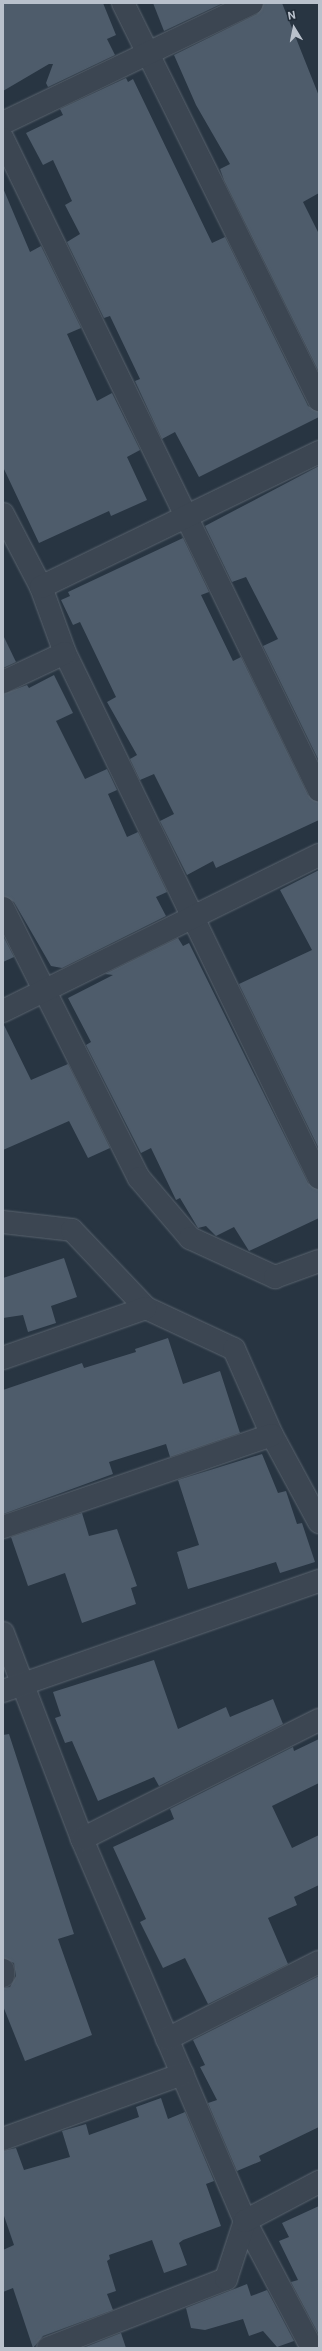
<!DOCTYPE html>
<style>
body{margin:0}
#map{position:relative;width:322px;height:2351px;overflow:hidden;background:#283542;font-family:Roboto,sans-serif}
div>[style]{position:absolute}
.building>*{inset:0;background:#4e5c6b}
.roads{filter:drop-shadow(0 0 1px #5a646f) drop-shadow(0 0 1px #5a646f)}
.minor>*{height:22px;margin:-11px;padding:0 11px;transform-origin:11px;border-radius:11px;background:#3c4652}
.tertiary>*{height:22px;margin:-11px;padding:0 11px;transform-origin:11px;border-radius:11px;background:#3c4652}
span{translate:-50% -50%;white-space:nowrap;text-align:center;line-height:1.15;-webkit-text-stroke:3.5px #202b37;paint-order:stroke}
.frame{position:absolute;inset:0;border:4px solid #b9c1cc;pointer-events:none}
.north{position:absolute;left:274px;top:8px;width:40px;height:40px;-webkit-text-stroke:3px #202b37;paint-order:stroke;rotate:350deg;font-size:11px;font-weight:700;line-height:16px;text-align:center;color:#b9c1cc}
.north::after{content:'';display:block;margin:auto;width:14px;height:18px;background:#b9c1cc;clip-path:polygon(50% 0,100% 100%,50% 72%,0 100%)}
</style>
<div id="map">
<div class="building">
<i style="clip-path:polygon(3px 3px,103px 3px,116px 35px,107px 39px,115px 55px,48px 87px,46px 83px,53px 64px,49px 64px,3px 91px)"></i>
<i style="clip-path:polygon(153px 3px,223px 3px,164px 31px)"></i>
<i style="clip-path:polygon(264px 3px,282px 3px,319px 96px,319px 193px,303px 202px,319px 234px,319px 372px,224px 180px,220px 169px,230px 164px,196px 105px,174px 55px,257px 14px)"></i>
<i style="clip-path:polygon(126px 78px,128px 82px,133px 79px,212px 243px,225px 237px,308px 406px,319px 412px,319px 417px,199px 477px,175px 432px,162px 439px,135px 381px,140px 379px,110px 316px,104px 318px,67px 242px,80px 234px,65px 205px,72px 201px,53px 160px,43px 165px,26px 133px,63px 115px,60px 109px)"></i>
<i style="clip-path:polygon(3px 188px,30px 252px,41px 246px,81px 328px,67px 334px,97px 401px,112px 393px,140px 450px,127px 457px,147px 500px,111px 516px,109px 511px,39px 543px,3px 467px)"></i>
<i style="clip-path:polygon(319px 466px,319px 761px,263px 646px,278px 639px,246px 577px,232px 582px,205px 526px)"></i>
<i style="clip-path:polygon(183px 538px,209px 592px,201px 595px,233px 661px,241px 657px,308px 795px,319px 802px,319px 820px,216px 868px,213px 861px,187px 875px,160px 821px,174px 814px,154px 774px,140px 780px,130px 759px,137px 755px,107px 702px,116px 697px,80px 622px,73px 625px,61px 600px,70px 596px,68px 592px)"></i>
<i style="clip-path:polygon(3px 635px,16px 662px,3px 668px)"></i>
<i style="clip-path:polygon(54px 675px,73px 713px,56px 721px,85px 779px,107px 769px,117px 790px,108px 794px,127px 837px,138px 832px,167px 892px,156px 897px,166px 916px,62px 968px,51px 966px,14px 902px,3px 896px,3px 694px,27px 685px,29px 688px)"></i>
<i style="clip-path:polygon(319px 870px,319px 1149px,239px 984px,312px 950px,280px 890px)"></i>
<i style="clip-path:polygon(3px 936px,14px 957px,3px 962px)"></i>
<i style="clip-path:polygon(178px 938px,183px 946px,189px 943px,308px 1183px,319px 1190px,319px 1218px,249px 1251px,234px 1227px,216px 1236px,206px 1226px,198px 1228px,180px 1198px,176px 1200px,151px 1148px,141px 1153px,86px 1045px,91px 1042px,68px 998px,113px 975px,105px 974px)"></i>
<i style="clip-path:polygon(3px 1023px,31px 1080px,68px 1064px,110px 1148px,88px 1158px,69px 1121px,3px 1150px)"></i>
<i style="clip-path:polygon(64px 1258px,77px 1297px,51px 1306px,56px 1323px,28px 1332px,23px 1315px,3px 1318px,3px 1278px)"></i>
<i style="clip-path:polygon(168px 1338px,183px 1384px,220px 1371px,240px 1433px,170px 1457px,166px 1444px,109px 1462px,113px 1474px,3px 1514px,3px 1390px,82px 1363px,84px 1368px,136px 1352px,135px 1349px)"></i>
<i style="clip-path:polygon(262px 1454px,278px 1493px,286px 1491px,297px 1524px,302px 1523px,315px 1562px,280px 1573px,276px 1562px,188px 1589px,177px 1552px,199px 1545px,178px 1480px)"></i>
<i style="clip-path:polygon(82px 1513px,89px 1536px,117px 1529px,137px 1586px,131px 1588px,136px 1604px,82px 1623px,65px 1573px,28px 1586px,11px 1537px)"></i>
<i style="clip-path:polygon(154px 1660px,178px 1729px,226px 1707px,230px 1717px,273px 1699px,283px 1724px,159px 1786px,154px 1777px,98px 1801px,72px 1741px,65px 1743px,55px 1718px,61px 1716px,53px 1692px)"></i>
<i style="clip-path:polygon(9px 1734px,74px 1934px,58px 1939px,92px 2035px,25px 2061px,3px 2006px,3px 1988px,10px 1987px,16px 1976px,14px 1963px,3px 1958px,3px 1735px)"></i>
<i style="clip-path:polygon(319px 1739px,319px 1783px,272px 1806px,292px 1848px,319px 1835px,319px 1885px,294px 1897px,297px 1905px,268px 1918px,288px 1964px,208px 2004px,185px 1958px,163px 1968px,140px 1922px,146px 1919px,113px 1847px,174px 1819px,170px 1809px,293px 1747px,294px 1751px)"></i>
<i style="clip-path:polygon(319px 1976px,319px 2127px,259px 2156px,261px 2161px,237px 2171px,208px 2103px,217px 2100px,200px 2067px,205px 2065px,193px 2040px)"></i>
<i style="clip-path:polygon(161px 2098px,168px 2119px,185px 2112px,214px 2181px,206px 2184px,221px 2226px,183px 2240px,179px 2243px,187px 2265px,164px 2273px,152px 2240px,109px 2255px,110px 2259px,107px 2261px,116px 2291px,107px 2294px,113px 2310px,43px 2336px,33px 2348px,13px 2288px,3px 2292px,3px 2250px,14px 2245px,3px 2213px,3px 2151px,16px 2148px,24px 2170px,70px 2157px,62px 2131px,86px 2124px,89px 2135px,139px 2117px,136px 2107px)"></i>
<i style="clip-path:polygon(319px 2206px,319px 2333px,318px 2333px,291px 2282px,298px 2280px,279px 2241px,289px 2237px,282px 2223px)"></i>
<i style="clip-path:polygon(247px 2284px,251px 2296px,267px 2290px,294px 2341px,277px 2347px,263px 2331px,249px 2336px,243px 2319px,205px 2330px,191px 2328px,186px 2308px)"></i>
<i style="clip-path:polygon(121px 2333px,126px 2348px,83px 2348px)"></i>
</div>
<div class="roads">
<div class="minor">
<i style="left:123px;top:3px;width:443px;rotate:63.7deg"></i>
<i style="left:3px;top:123px;width:276px;rotate:-25.7deg"></i>
<i style="left:3px;top:139px;width:724px;rotate:64.11deg"></i>
<i style="left:3px;top:514px;width:82px;rotate:62.5deg"></i>
<i style="left:41px;top:587px;width:70px;rotate:70deg"></i>
<i style="left:65px;top:653px;width:583px;rotate:64.18deg"></i>
<i style="left:41px;top:587px;width:309px;rotate:-25.9deg"></i>
<i style="left:3px;top:682px;width:68px;rotate:-25.1deg"></i>
<i style="left:3px;top:908px;width:302px;rotate:63.3deg"></i>
<i style="left:139px;top:1178px;width:79px;rotate:49.6deg"></i>
<i style="left:190px;top:1238px;width:94px;rotate:24.6deg"></i>
<i style="left:275px;top:1277px;width:47px;rotate:-20deg"></i>
<i style="left:3px;top:1011px;width:352px;rotate:-26.3deg"></i>
<i style="left:3px;top:1222px;width:69px;rotate:6.6deg"></i>
<i style="left:72px;top:1230px;width:108px;rotate:46.5deg"></i>
<i style="left:146px;top:1308px;width:97px;rotate:25deg"></i>
<i style="left:234px;top:1349px;width:94px;rotate:66.2deg"></i>
<i style="left:272px;top:1435px;width:99px;rotate:61.6deg"></i>
<i style="left:3px;top:1358px;width:151px;rotate:-19.3deg"></i>
<i style="left:3px;top:1527px;width:284px;rotate:-18.9deg"></i>
<i style="left:3px;top:1633px;width:221px;rotate:69deg"></i>
<i style="left:82px;top:1839px;width:415px;rotate:66.9deg"></i>
<i style="left:245px;top:2221px;width:144px;rotate:62.2deg"></i>
<i style="left:3px;top:1691px;width:335px;rotate:-19.2deg"></i>
<i style="left:82px;top:1839px;width:265px;rotate:-26.7deg"></i>
<i style="left:3px;top:1970px;width:6px;rotate:90deg"></i>
<i style="left:167px;top:2039px;width:170px;rotate:-26.9deg"></i>
<i style="left:3px;top:2139px;width:191px;rotate:-19.9deg"></i>
</div>
<div class="tertiary">
<i style="left:48px;top:2348px;width:191px;rotate:-21.2deg"></i>
<i style="left:226px;top:2279px;width:61px;rotate:-71.9deg"></i>
<i style="left:245px;top:2221px;width:84px;rotate:-27.8deg"></i>
</div>
</div>
<div class="frame"></div>
<div class="north">N</div>
</div>
